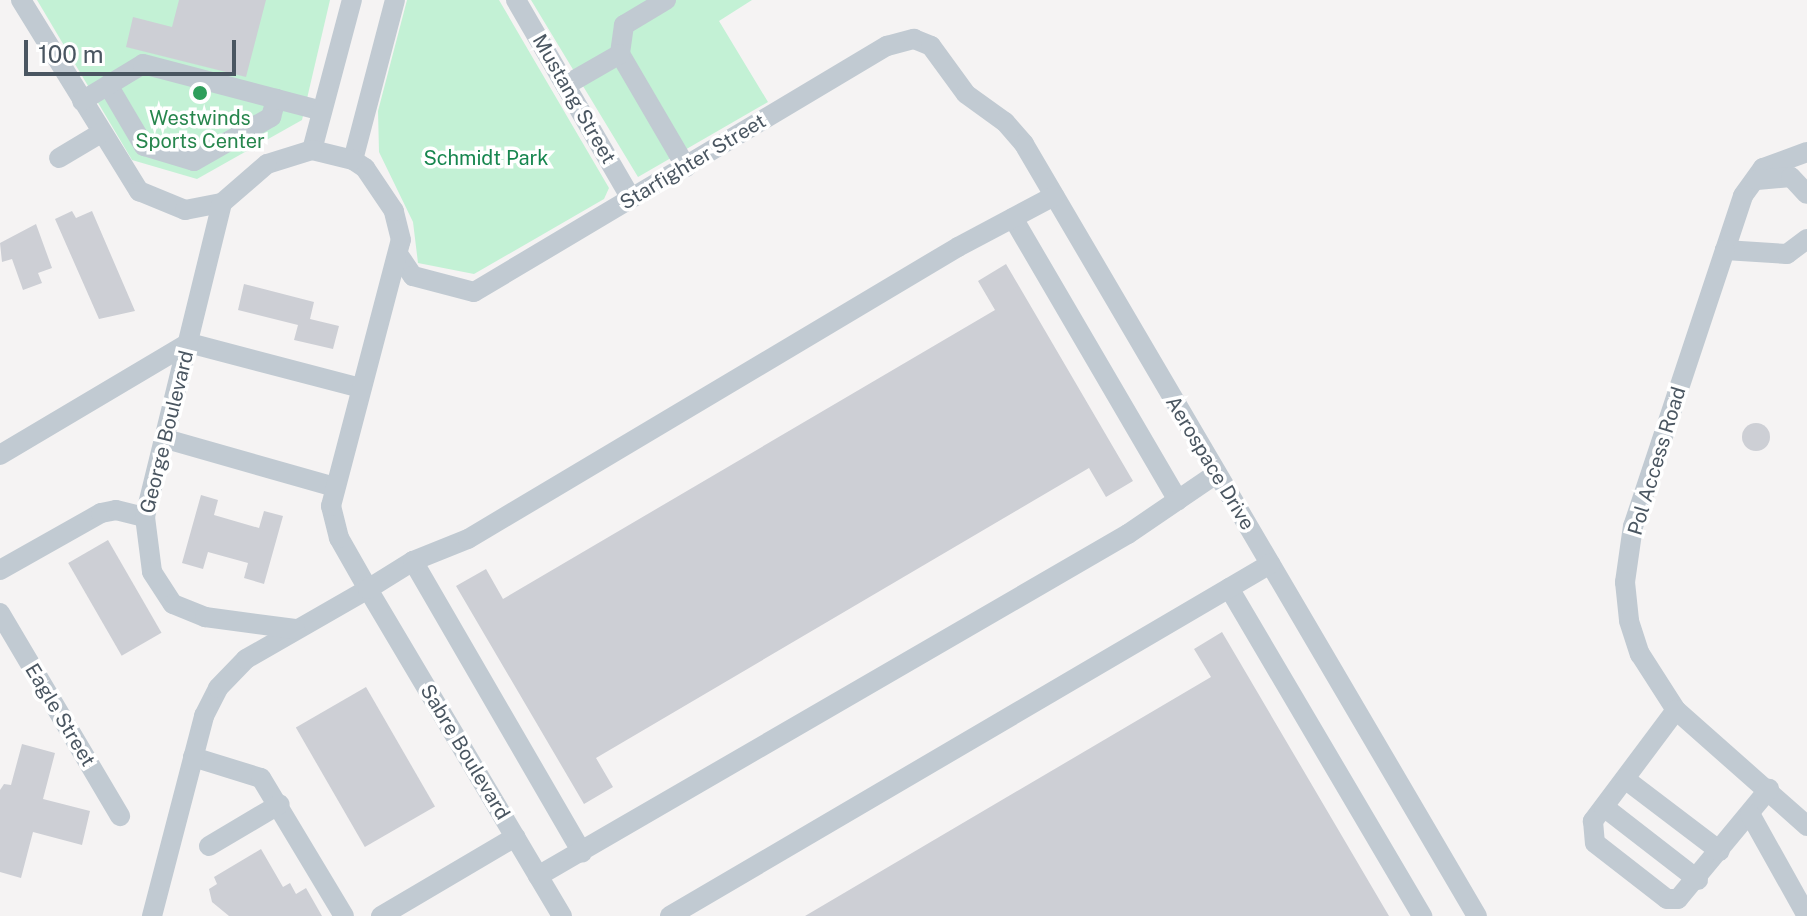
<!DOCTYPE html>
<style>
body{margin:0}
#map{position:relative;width:1807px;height:916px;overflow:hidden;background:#f5f3f3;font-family:"Public Sans",sans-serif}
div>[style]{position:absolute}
.green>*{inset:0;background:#c3f1d5}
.building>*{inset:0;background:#cdcfd5;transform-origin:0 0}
.round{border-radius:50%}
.minor>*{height:20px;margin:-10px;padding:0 10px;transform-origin:10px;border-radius:10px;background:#c1cad2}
.dots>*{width:22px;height:22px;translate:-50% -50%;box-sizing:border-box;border:4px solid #fff;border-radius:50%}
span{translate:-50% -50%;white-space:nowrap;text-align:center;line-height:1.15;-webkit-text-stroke:7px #fff;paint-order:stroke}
.street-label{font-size:20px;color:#4a5661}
.leisure-label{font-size:20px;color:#27864d}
.park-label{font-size:20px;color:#17864f}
.scale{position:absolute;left:24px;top:40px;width:212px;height:36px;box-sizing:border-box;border:4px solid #4a5661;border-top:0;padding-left:10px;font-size:24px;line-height:28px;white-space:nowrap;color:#4a5661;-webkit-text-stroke:6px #fff;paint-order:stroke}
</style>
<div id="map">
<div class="green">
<i style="clip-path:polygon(37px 0,330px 0,302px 120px,197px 179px,132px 160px)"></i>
<i style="clip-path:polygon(407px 0,499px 0,609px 188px,604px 199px,474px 274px,418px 263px,413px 222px,379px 152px,378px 111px)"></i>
<i style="clip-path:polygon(531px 0,752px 0,719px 21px,768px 102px,638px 177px)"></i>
</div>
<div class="building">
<i style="clip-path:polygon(179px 0,266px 0,246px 77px,126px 47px,133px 17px,172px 27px)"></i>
<i style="clip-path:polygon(72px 211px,76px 218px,92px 211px,135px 311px,99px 319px,55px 219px)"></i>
<i style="clip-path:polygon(36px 224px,52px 268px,38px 273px,42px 283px,23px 290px,12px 259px,2px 262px,0 243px)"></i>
<i style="clip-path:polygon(1006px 264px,1133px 481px,1106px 497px,1089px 468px,596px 758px,613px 787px,584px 804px,456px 586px,486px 569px,503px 599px,995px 310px,978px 281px)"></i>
<i style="clip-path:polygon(244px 284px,314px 302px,310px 319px,339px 326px,333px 349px,294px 340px,298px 325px,238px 310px)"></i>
<i class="round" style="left:1742px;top:423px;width:28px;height:28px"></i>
<i style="clip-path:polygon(201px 495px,218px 500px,214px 515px,259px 528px,264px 511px,283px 516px,264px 584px,244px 578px,248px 563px,208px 552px,203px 569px,182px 563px)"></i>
<i style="left:108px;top:540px;width:107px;height:46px;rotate:60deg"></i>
<i style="clip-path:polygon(1222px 632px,1389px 916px,805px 916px,1211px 677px,1194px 649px)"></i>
<i style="left:366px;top:687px;width:138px;height:81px;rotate:60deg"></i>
<i style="clip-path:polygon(22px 744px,55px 753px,43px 799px,90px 811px,82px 845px,33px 832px,21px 878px,0 872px,0 790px,4px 784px,11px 785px)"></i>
<i style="clip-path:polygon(261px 849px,283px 887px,290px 883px,296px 894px,306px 888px,322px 916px,229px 916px,212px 902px,209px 889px,217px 884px,214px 877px)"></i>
</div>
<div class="minor">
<i style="left:21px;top:0;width:225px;rotate:58.3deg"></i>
<i style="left:139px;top:191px;width:50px;rotate:22.4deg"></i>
<i style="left:185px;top:210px;width:38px;rotate:-11deg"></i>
<i style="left:516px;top:0;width:229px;rotate:59.9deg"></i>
<i style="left:666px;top:0;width:49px;rotate:149.2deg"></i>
<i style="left:624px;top:25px;width:29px;rotate:98deg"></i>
<i style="left:620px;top:54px;width:131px;rotate:59.7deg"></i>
<i style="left:108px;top:85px;width:71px;rotate:59.5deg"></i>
<i style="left:144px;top:146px;width:52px;rotate:16.7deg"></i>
<i style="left:194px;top:161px;width:89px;rotate:-29.7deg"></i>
<i style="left:271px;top:117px;width:19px;rotate:-74deg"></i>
<i style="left:566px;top:85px;width:62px;rotate:-29.9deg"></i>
<i style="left:82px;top:101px;width:71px;rotate:-31.2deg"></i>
<i style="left:143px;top:64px;width:185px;rotate:14.7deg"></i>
<i style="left:312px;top:150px;width:155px;rotate:-75.1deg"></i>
<i style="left:1807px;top:152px;width:47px;rotate:160deg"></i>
<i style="left:1763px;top:168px;width:34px;rotate:126deg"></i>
<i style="left:1743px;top:196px;width:57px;rotate:108.4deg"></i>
<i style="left:1725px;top:250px;width:62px;rotate:3.7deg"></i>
<i style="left:1787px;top:254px;width:25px;rotate:-37deg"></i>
<i style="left:59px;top:158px;width:49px;rotate:-30.8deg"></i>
<i style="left:353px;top:160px;width:165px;rotate:-75.3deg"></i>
<i style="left:1757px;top:180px;width:34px;rotate:-5deg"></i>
<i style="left:1791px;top:177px;width:23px;rotate:47deg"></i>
<i style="left:1013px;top:218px;width:327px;rotate:59.7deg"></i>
<i style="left:1725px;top:250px;width:291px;rotate:108.4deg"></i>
<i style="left:1633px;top:526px;width:57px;rotate:98.1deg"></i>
<i style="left:1625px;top:582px;width:39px;rotate:84deg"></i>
<i style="left:1629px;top:621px;width:35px;rotate:72deg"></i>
<i style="left:1640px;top:654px;width:67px;rotate:57.3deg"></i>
<i style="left:1676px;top:710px;width:175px;rotate:41.5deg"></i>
<i style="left:400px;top:257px;width:23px;rotate:56deg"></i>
<i style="left:413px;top:276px;width:63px;rotate:14.7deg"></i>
<i style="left:474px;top:292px;width:481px;rotate:-30.8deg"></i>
<i style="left:887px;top:46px;width:28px;rotate:-15deg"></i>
<i style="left:914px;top:39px;width:18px;rotate:22deg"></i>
<i style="left:931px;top:46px;width:59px;rotate:53.9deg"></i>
<i style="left:966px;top:94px;width:48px;rotate:35.7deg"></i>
<i style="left:1005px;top:122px;width:29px;rotate:49deg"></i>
<i style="left:1024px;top:144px;width:895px;rotate:59.6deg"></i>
<i style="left:166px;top:439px;width:175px;rotate:15.9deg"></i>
<i style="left:0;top:455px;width:220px;rotate:-30.7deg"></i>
<i style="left:189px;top:343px;width:178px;rotate:14.7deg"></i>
<i style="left:413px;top:561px;width:337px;rotate:59.9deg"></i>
<i style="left:0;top:570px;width:116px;rotate:-29.4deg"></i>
<i style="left:101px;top:513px;width:15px;rotate:-11deg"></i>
<i style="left:116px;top:510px;width:30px;rotate:14deg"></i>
<i style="left:1229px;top:588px;width:381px;rotate:59.5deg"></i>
<i style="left:0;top:613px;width:236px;rotate:59.4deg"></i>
<i style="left:1676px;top:710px;width:139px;rotate:126.8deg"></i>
<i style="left:1593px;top:821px;width:22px;rotate:85deg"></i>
<i style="left:1595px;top:843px;width:91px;rotate:37.9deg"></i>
<i style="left:1667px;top:899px;width:11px"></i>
<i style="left:1678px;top:899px;width:143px;rotate:-50.4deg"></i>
<i style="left:193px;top:757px;width:71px;rotate:17.2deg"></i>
<i style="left:261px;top:778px;width:161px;rotate:59deg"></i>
<i style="left:1625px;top:779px;width:119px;rotate:37.2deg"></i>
<i style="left:1604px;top:807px;width:119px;rotate:37.8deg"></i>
<i style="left:1750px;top:814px;width:117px;rotate:60.8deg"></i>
<i style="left:209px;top:846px;width:82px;rotate:-30.6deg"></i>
<i style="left:538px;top:876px;width:682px;rotate:-30.1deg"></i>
<i style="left:1128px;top:534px;width:107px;rotate:-34.3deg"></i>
<i style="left:152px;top:916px;width:207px;rotate:-75.4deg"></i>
<i style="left:204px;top:716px;width:31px;rotate:-63deg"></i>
<i style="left:218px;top:688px;width:40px;rotate:-46deg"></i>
<i style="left:246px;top:659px;width:141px;rotate:-29.8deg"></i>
<i style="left:368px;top:589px;width:59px;rotate:-119.6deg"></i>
<i style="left:339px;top:538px;width:33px;rotate:-104deg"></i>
<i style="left:331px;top:506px;width:275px;rotate:-75.3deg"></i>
<i style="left:401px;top:240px;width:30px;rotate:-104deg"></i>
<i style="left:394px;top:211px;width:52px;rotate:-124deg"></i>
<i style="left:365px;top:168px;width:14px;rotate:-146deg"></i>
<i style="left:353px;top:160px;width:42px;rotate:-166.3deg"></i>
<i style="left:312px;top:150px;width:47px;rotate:162.7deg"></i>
<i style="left:267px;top:164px;width:60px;rotate:139.1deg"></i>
<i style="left:222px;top:203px;width:323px;rotate:103.8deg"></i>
<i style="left:145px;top:517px;width:55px;rotate:82.7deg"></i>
<i style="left:152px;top:572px;width:38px;rotate:57deg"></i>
<i style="left:173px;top:604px;width:35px;rotate:22deg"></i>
<i style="left:205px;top:617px;width:91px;rotate:7.6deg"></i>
<i style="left:381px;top:916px;width:156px;rotate:-30.5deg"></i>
<i style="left:562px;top:916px;width:380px;rotate:-120.7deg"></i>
<i style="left:368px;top:589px;width:53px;rotate:-31.9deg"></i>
<i style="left:413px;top:561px;width:59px;rotate:-21.8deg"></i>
<i style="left:468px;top:539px;width:570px;rotate:-30.79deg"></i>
<i style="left:958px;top:247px;width:109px;rotate:-28deg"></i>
<i style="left:670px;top:916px;width:696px;rotate:-30.4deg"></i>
</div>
<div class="dots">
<i style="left:200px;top:93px;background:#2e9e5b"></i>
</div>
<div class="street-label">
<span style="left:574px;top:99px;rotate:60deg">Mustang Street</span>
<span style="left:693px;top:162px;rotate:-31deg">Starfighter Street</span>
<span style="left:167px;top:432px;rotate:-76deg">George Boulevard</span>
<span style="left:1657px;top:461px;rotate:-73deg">Pol Access Road</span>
<span style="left:1210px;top:463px;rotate:59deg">Aerospace Drive</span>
<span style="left:60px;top:715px;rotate:59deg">Eagle Street</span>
<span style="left:465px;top:752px;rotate:59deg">Sabre Boulevard</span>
</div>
<div class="leisure-label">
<span style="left:200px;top:130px">Westwinds<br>Sports Center</span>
</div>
<div class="park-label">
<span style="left:486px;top:158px">Schmidt Park</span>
</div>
<div class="scale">100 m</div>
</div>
